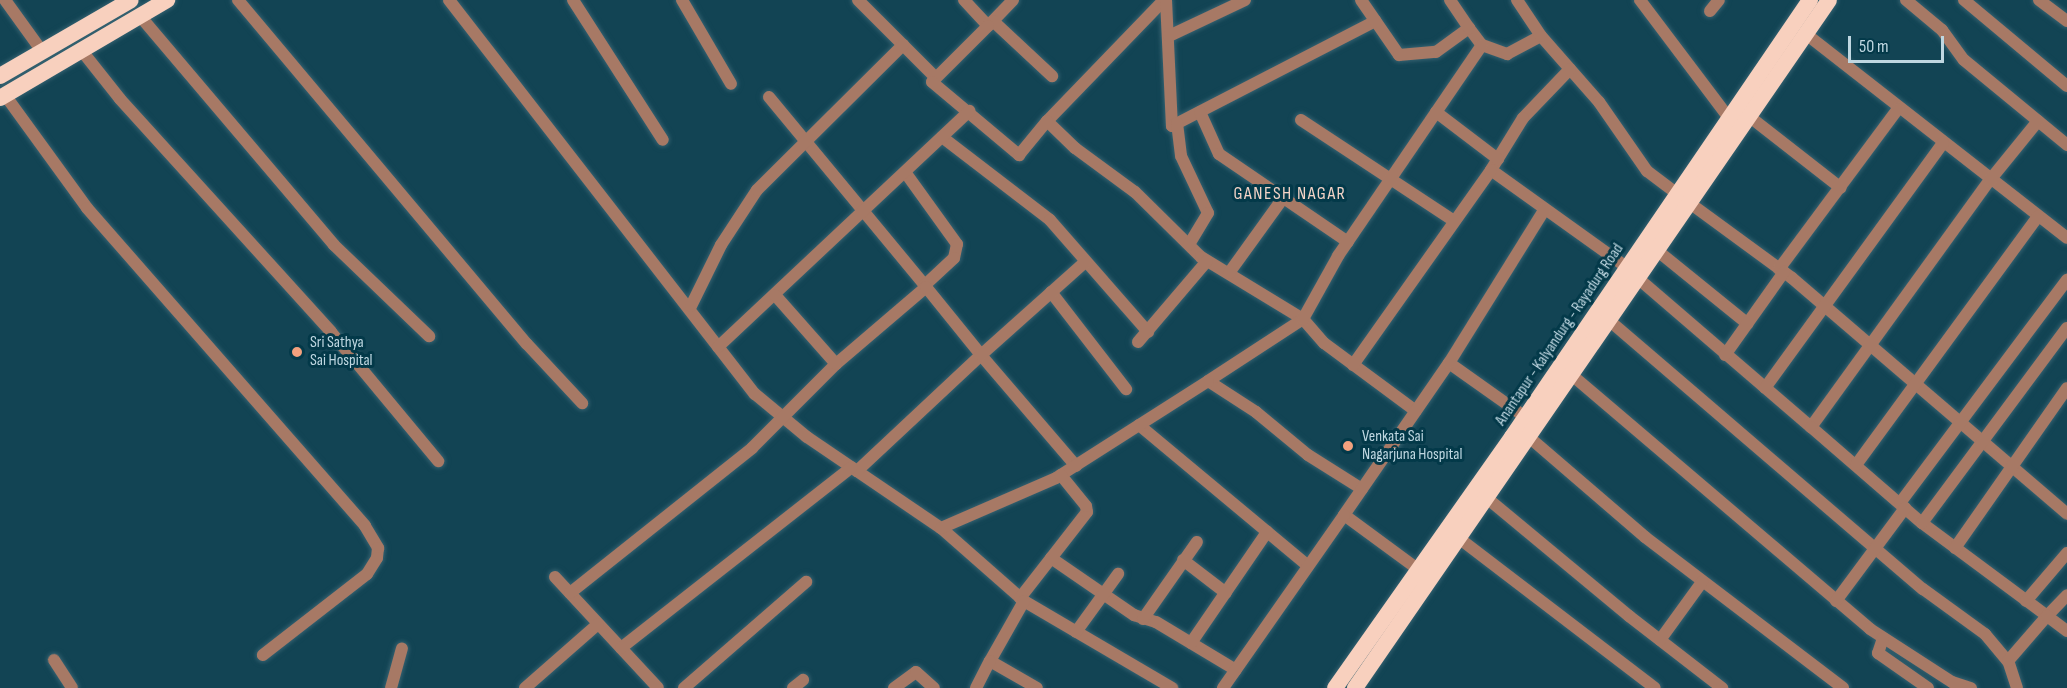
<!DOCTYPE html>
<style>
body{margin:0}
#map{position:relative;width:2067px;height:688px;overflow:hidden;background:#124454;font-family:"Sofia Sans Condensed",sans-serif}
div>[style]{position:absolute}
.roads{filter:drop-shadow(0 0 2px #356170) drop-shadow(0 0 2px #356170)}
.minor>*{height:12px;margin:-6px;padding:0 6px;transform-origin:6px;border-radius:6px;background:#a77965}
.trunk>*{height:16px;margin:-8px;padding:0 8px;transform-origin:8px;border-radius:8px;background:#f8d0be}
.dots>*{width:16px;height:16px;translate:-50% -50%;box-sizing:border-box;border:3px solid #033949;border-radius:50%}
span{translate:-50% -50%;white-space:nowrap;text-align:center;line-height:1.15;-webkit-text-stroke:6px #033949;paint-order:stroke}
.street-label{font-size:16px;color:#bfd7e1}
.poi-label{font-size:16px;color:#bfd7e1}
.left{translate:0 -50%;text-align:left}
.neighbourhood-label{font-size:18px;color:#f4d4c7;letter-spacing:1.5px}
.scale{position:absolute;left:1848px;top:36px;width:96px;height:27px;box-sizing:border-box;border:3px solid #bfd7e1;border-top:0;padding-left:8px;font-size:18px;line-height:21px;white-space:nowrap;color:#bfd7e1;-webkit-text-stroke:4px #033949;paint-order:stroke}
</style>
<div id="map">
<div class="roads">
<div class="minor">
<i style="left:5px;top:0;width:62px;rotate:54.2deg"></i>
<i style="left:238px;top:0;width:449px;rotate:50deg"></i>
<i style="left:527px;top:344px;width:81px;rotate:47deg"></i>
<i style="left:449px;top:0;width:499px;rotate:52.2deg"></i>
<i style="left:755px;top:394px;width:67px;rotate:39.6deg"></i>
<i style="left:807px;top:437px;width:162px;rotate:34.2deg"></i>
<i style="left:941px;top:528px;width:111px;rotate:41.3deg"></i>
<i style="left:1024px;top:601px;width:172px;rotate:30.4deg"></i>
<i style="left:573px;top:0;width:166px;rotate:57.3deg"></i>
<i style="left:682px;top:0;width:97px;rotate:59.7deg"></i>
<i style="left:858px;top:0;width:110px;rotate:45deg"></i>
<i style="left:964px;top:0;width:35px;rotate:47deg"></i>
<i style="left:988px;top:26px;width:36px;rotate:-46deg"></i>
<i style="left:1164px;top:0;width:168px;rotate:134deg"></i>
<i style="left:1047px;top:121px;width:39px;rotate:44deg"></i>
<i style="left:1075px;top:148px;width:74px;rotate:36.3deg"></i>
<i style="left:1135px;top:192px;width:93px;rotate:44.6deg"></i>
<i style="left:1201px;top:257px;width:119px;rotate:31.3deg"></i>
<i style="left:1303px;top:319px;width:32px;rotate:49deg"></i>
<i style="left:1324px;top:343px;width:114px;rotate:36.5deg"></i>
<i style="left:1166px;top:0;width:126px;rotate:87.3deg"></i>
<i style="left:1172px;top:126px;width:229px;rotate:-27.3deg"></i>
<i style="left:1361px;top:0;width:67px;rotate:55.4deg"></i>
<i style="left:1399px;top:55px;width:37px;rotate:-5deg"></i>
<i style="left:1436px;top:52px;width:41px;rotate:-36deg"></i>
<i style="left:1469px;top:28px;width:21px;rotate:53deg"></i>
<i style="left:1482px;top:45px;width:27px;rotate:20deg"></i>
<i style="left:1507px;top:54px;width:38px;rotate:-28deg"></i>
<i style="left:1541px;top:36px;width:88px;rotate:48.7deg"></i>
<i style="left:1599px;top:102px;width:84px;rotate:55.2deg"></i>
<i style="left:1647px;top:171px;width:39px;rotate:37deg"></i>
<i style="left:1450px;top:0;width:34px;rotate:56deg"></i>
<i style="left:1517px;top:0;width:43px;rotate:56.3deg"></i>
<i style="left:1640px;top:0;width:148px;rotate:53deg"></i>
<i style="left:1906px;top:0;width:47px;rotate:39.8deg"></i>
<i style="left:1942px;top:30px;width:37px;rotate:54deg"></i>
<i style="left:1964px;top:60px;width:134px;rotate:39.5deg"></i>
<i style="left:1964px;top:0;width:134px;rotate:39.9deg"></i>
<i style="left:2039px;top:0;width:35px;rotate:37deg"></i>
<i style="left:1710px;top:11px;width:14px;rotate:-51deg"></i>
<i style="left:140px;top:16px;width:300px;rotate:49.7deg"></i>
<i style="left:334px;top:245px;width:132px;rotate:43.8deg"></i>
<i style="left:993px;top:21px;width:81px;rotate:43deg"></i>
<i style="left:988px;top:26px;width:79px;rotate:135deg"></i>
<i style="left:932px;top:82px;width:114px;rotate:40deg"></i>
<i style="left:1019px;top:155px;width:44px;rotate:-50.5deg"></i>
<i style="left:1806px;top:34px;width:331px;rotate:38deg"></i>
<i style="left:1169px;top:36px;width:84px;rotate:-25.3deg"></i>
<i style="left:82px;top:51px;width:61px;rotate:51.6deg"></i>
<i style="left:120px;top:99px;width:314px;rotate:47.8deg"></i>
<i style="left:331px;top:332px;width:168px;rotate:50.3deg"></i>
<i style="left:1570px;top:69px;width:68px;rotate:133.8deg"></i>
<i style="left:1523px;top:118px;width:61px;rotate:121.6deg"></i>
<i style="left:1491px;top:170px;width:168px;rotate:35.6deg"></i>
<i style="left:5px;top:95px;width:140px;rotate:54deg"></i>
<i style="left:87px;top:208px;width:422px;rotate:48.8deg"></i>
<i style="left:365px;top:526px;width:26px;rotate:59deg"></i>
<i style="left:378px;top:548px;width:10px;rotate:96deg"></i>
<i style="left:377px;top:558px;width:19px;rotate:122deg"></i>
<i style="left:367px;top:574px;width:132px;rotate:142.1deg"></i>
<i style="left:769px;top:97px;width:246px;rotate:50.4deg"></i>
<i style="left:1200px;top:112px;width:46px;rotate:65.7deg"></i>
<i style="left:1219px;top:154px;width:156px;rotate:34.3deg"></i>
<i style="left:1436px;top:112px;width:78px;rotate:37.2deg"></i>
<i style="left:1750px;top:117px;width:115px;rotate:38deg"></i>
<i style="left:1301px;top:120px;width:183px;rotate:33.4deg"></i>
<i style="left:1177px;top:123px;width:33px;rotate:83deg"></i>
<i style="left:1181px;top:156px;width:63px;rotate:64.7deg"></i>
<i style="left:1208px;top:213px;width:37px;rotate:121deg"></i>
<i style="left:942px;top:137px;width:136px;rotate:37.5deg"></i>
<i style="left:1050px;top:220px;width:149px;rotate:48.8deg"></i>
<i style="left:905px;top:172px;width:89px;rotate:54.2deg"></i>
<i style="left:957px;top:244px;width:14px;rotate:102deg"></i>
<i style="left:954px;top:258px;width:41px;rotate:137deg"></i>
<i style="left:1691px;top:204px;width:125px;rotate:36.2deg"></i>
<i style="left:1792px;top:278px;width:362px;rotate:40.6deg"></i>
<i style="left:1659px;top:252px;width:114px;rotate:39deg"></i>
<i style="left:1779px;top:269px;width:199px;rotate:-53.4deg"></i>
<i style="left:1229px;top:273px;width:92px;rotate:-54.2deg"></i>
<i style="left:1640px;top:280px;width:225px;rotate:40.7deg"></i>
<i style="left:1811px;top:427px;width:305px;rotate:-54.1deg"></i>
<i style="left:1990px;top:180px;width:76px;rotate:-50.9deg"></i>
<i style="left:1051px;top:292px;width:123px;rotate:52.3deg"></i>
<i style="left:691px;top:306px;width:68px;rotate:-63.8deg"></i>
<i style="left:721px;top:245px;width:66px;rotate:-56.8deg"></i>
<i style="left:757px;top:190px;width:206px;rotate:-44.8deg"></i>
<i style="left:1611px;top:322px;width:411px;rotate:40.6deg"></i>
<i style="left:1923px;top:589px;width:77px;rotate:36deg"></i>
<i style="left:1985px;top:634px;width:35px;rotate:50deg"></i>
<i style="left:1138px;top:342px;width:106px;rotate:-49.6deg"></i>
<i style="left:718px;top:347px;width:345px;rotate:-43.2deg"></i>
<i style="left:1725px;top:355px;width:102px;rotate:-54.6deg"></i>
<i style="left:1449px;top:363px;width:100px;rotate:35.3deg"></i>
<i style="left:836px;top:364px;width:118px;rotate:-40.5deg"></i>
<i style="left:926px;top:287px;width:87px;rotate:51deg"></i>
<i style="left:981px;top:355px;width:170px;rotate:136.9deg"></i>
<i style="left:1353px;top:365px;width:239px;rotate:-54.7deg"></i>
<i style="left:1573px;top:376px;width:390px;rotate:40.4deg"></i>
<i style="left:1870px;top:629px;width:98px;rotate:32.9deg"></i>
<i style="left:1952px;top:682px;width:20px;rotate:18deg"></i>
<i style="left:1765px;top:388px;width:303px;rotate:-54deg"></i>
<i style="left:1139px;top:425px;width:220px;rotate:39.8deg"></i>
<i style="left:1811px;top:427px;width:147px;rotate:40.9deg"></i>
<i style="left:1922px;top:523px;width:156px;rotate:36.6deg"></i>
<i style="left:2047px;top:616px;width:29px;rotate:-46deg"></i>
<i style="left:1530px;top:438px;width:152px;rotate:40.7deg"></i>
<i style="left:1645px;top:537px;width:249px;rotate:37.3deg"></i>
<i style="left:1856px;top:465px;width:308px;rotate:-53.8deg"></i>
<i style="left:1076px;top:466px;width:146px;rotate:-130.6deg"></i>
<i style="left:981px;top:355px;width:140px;rotate:-41.8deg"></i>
<i style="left:1362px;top:489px;width:64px;rotate:-147.8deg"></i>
<i style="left:1308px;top:455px;width:67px;rotate:-140.4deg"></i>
<i style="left:1256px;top:412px;width:57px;rotate:-147.1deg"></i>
<i style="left:1208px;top:381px;width:113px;rotate:-33.1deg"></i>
<i style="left:1303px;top:319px;width:72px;rotate:-60.9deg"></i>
<i style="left:1338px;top:256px;width:255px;rotate:-55.7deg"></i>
<i style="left:1488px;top:499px;width:183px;rotate:39.7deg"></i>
<i style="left:1629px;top:616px;width:118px;rotate:37.7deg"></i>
<i style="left:1900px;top:503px;width:279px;rotate:-53.2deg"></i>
<i style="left:1922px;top:523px;width:243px;rotate:-53.4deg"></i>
<i style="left:941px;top:528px;width:125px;rotate:-23.5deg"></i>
<i style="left:1056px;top:478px;width:180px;rotate:-32.5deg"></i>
<i style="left:1460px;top:539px;width:245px;rotate:37.4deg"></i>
<i style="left:1955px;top:548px;width:195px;rotate:-55deg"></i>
<i style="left:1051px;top:558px;width:101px;rotate:34.5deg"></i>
<i style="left:1134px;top:615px;width:23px;rotate:18deg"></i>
<i style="left:1156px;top:622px;width:93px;rotate:31deg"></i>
<i style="left:1183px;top:560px;width:54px;rotate:37.5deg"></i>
<i style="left:1419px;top:570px;width:93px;rotate:-143.7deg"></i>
<i style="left:1344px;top:515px;width:185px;rotate:-55.4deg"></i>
<i style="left:1449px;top:363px;width:181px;rotate:-58.1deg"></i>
<i style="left:555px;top:577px;width:151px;rotate:47.1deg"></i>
<i style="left:570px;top:593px;width:233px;rotate:-38.5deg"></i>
<i style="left:752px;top:448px;width:119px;rotate:-45deg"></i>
<i style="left:836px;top:364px;width:92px;rotate:-131.5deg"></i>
<i style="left:1020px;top:598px;width:109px;rotate:-52.1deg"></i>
<i style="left:1087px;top:512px;width:6px;rotate:-99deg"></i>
<i style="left:1086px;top:506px;width:40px;rotate:-129deg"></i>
<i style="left:1024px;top:601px;width:69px;rotate:119.5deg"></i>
<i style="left:990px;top:661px;width:54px;rotate:29.9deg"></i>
<i style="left:1836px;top:601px;width:116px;rotate:-53.4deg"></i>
<i style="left:2026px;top:601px;width:63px;rotate:-49.5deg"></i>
<i style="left:1143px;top:619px;width:94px;rotate:-55deg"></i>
<i style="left:1076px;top:632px;width:72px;rotate:-54.1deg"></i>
<i style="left:1883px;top:638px;width:16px;rotate:108deg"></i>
<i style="left:1878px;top:653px;width:61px;rotate:35deg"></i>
<i style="left:1660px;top:640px;width:72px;rotate:-54.1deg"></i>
<i style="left:1191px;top:643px;width:135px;rotate:-55.6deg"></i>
<i style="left:621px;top:648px;width:293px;rotate:-38.1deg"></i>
<i style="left:54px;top:660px;width:33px;rotate:57deg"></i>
<i style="left:391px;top:688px;width:41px;rotate:-74.6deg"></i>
<i style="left:525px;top:688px;width:97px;rotate:-41.2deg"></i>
<i style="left:684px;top:688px;width:162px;rotate:-41deg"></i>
<i style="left:793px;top:688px;width:13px;rotate:-39deg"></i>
<i style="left:894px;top:688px;width:27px;rotate:-36deg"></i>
<i style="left:916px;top:672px;width:24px;rotate:42deg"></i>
<i style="left:976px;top:688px;width:30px;rotate:-63deg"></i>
<i style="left:1223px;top:688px;width:211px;rotate:-55deg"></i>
<i style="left:2017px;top:688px;width:28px;rotate:-108deg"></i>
<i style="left:2008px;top:661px;width:60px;rotate:-49.1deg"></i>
<i style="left:2047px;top:616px;width:25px;rotate:37deg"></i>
</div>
<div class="trunk">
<i style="left:0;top:76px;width:151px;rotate:-30.1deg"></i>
<i style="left:0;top:98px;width:194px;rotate:-30.4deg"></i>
<i style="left:1335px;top:688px;width:307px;rotate:-54.8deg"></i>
<i style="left:1512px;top:437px;width:529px;rotate:-55.71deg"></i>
<i style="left:1355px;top:688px;width:835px;rotate:-55.43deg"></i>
</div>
</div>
<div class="dots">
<i style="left:297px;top:352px;background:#f2a17e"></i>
<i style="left:1348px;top:446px;background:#f2a17e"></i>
</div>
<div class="street-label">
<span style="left:1560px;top:335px;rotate:-56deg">Anantapur - Kalyandurg - Rayadurg Road</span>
</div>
<div class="poi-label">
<span class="left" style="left:310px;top:352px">Sri Sathya<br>Sai Hospital</span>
<span class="left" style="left:1362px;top:446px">Venkata Sai<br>Nagarjuna Hospital</span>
</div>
<div class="neighbourhood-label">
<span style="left:1290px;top:194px">GANESH NAGAR</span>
</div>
<div class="scale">50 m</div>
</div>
